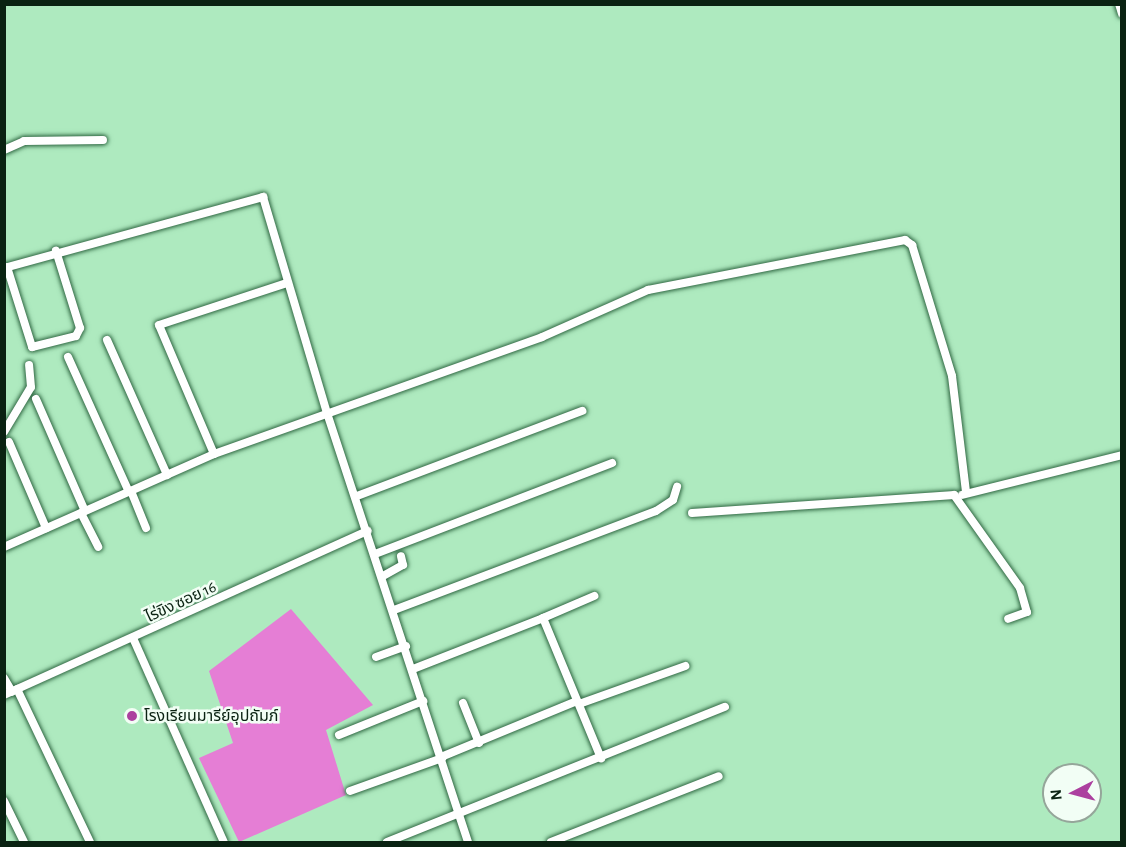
<!DOCTYPE html>
<meta charset="utf-8">
<style>
body{margin:0}
#map{position:relative;width:1126px;height:847px;overflow:hidden;background:#aeeabf;font-family:"Alegreya Sans","Noto Sans Thai",sans-serif}
div>[style]{position:absolute}
.water>*{inset:0;background:#e57ed5}
.roads{filter:drop-shadow(0 0 2px #306843) drop-shadow(0 0 2px #306843)}
.minor>*{height:8px;margin:-4px;padding:0 4px;transform-origin:4px;border-radius:4px;background:#fff}
.dots>*{width:16px;height:16px;translate:-50% -50%;box-sizing:border-box;border:3px solid #f2fef5;border-radius:50%}
span{translate:-50% -50%;white-space:nowrap;text-align:center;line-height:1.15;-webkit-text-stroke:5px #f2fef5;paint-order:stroke}
.street-label{font-size:16px;color:#0a2212}
.poi-label{font-size:16px;color:#0a2212}
.left{translate:0 -50%;text-align:left}
.frame{position:absolute;inset:0;border:6px solid #0a2212;pointer-events:none}
.north{position:absolute;left:1042px;top:763px;width:60px;height:60px;box-sizing:border-box;background:#f2fef5;border:2px solid #95a69a;border-radius:50%;rotate:264deg;font-size:16px;font-weight:700;line-height:24px;text-align:center;color:#0a2212}
.north::after{content:'';display:block;margin:auto;width:21px;height:27px;background:#ac409f;clip-path:polygon(50% 0,100% 100%,50% 72%,0 100%)}
</style>
<div id="map">
<div class="water">
<i style="clip-path:polygon(291px 609px,373px 705px,326px 730px,346px 795px,239px 842px,199px 758px,233px 743px,209px 671px)"></i>
</div>
<div class="roads">
<div class="minor">
<i style="left:1119px;top:4px;width:10px;rotate:73deg"></i>
<i style="left:4px;top:150px;width:22px;rotate:-24deg"></i>
<i style="left:24px;top:141px;width:79px;rotate:-0.7deg"></i>
<i style="left:7px;top:267px;width:84px;rotate:72.6deg"></i>
<i style="left:32px;top:347px;width:45px;rotate:-14deg"></i>
<i style="left:76px;top:336px;width:9px;rotate:-63deg"></i>
<i style="left:80px;top:328px;width:81px;rotate:-107.3deg"></i>
<i style="left:4px;top:268px;width:269px;rotate:-15.3deg"></i>
<i style="left:263px;top:197px;width:225px;rotate:73.5deg"></i>
<i style="left:327px;top:413px;width:452px;rotate:71.8deg"></i>
<i style="left:107px;top:340px;width:148px;rotate:66deg"></i>
<i style="left:68px;top:357px;width:148px;rotate:65.7deg"></i>
<i style="left:36px;top:399px;width:122px;rotate:66.4deg"></i>
<i style="left:4px;top:432px;width:52px;rotate:-59deg"></i>
<i style="left:31px;top:387px;width:22px;rotate:-95deg"></i>
<i style="left:9px;top:442px;width:94px;rotate:66.7deg"></i>
<i style="left:214px;top:454px;width:140px;rotate:-113.1deg"></i>
<i style="left:159px;top:325px;width:135px;rotate:-18.2deg"></i>
<i style="left:131px;top:491px;width:40px;rotate:68deg"></i>
<i style="left:962px;top:495px;width:165px;rotate:-14deg"></i>
<i style="left:357px;top:496px;width:241px;rotate:-20.7deg"></i>
<i style="left:81px;top:513px;width:38px;rotate:63deg"></i>
<i style="left:692px;top:513px;width:263px;rotate:-3.9deg"></i>
<i style="left:954px;top:495px;width:114px;rotate:54.6deg"></i>
<i style="left:1020px;top:588px;width:25px;rotate:74deg"></i>
<i style="left:1027px;top:612px;width:20px;rotate:160deg"></i>
<i style="left:4px;top:547px;width:230px;rotate:-23.9deg"></i>
<i style="left:214px;top:454px;width:348px;rotate:-19.6deg"></i>
<i style="left:542px;top:337px;width:116px;rotate:-23.9deg"></i>
<i style="left:648px;top:290px;width:262px;rotate:-11deg"></i>
<i style="left:905px;top:240px;width:9px;rotate:36deg"></i>
<i style="left:912px;top:245px;width:137px;rotate:73deg"></i>
<i style="left:952px;top:376px;width:116px;rotate:83.1deg"></i>
<i style="left:375px;top:554px;width:254px;rotate:-21deg"></i>
<i style="left:383px;top:576px;width:23px;rotate:-29deg"></i>
<i style="left:403px;top:565px;width:9px;rotate:-103deg"></i>
<i style="left:394px;top:610px;width:280px;rotate:-20.7deg"></i>
<i style="left:656px;top:511px;width:20px;rotate:-33deg"></i>
<i style="left:673px;top:500px;width:14px;rotate:-73deg"></i>
<i style="left:543px;top:618px;width:56px;rotate:-23.3deg"></i>
<i style="left:133px;top:638px;width:223px;rotate:66deg"></i>
<i style="left:376px;top:657px;width:32px;rotate:-20deg"></i>
<i style="left:413px;top:669px;width:140px;rotate:-21.4deg"></i>
<i style="left:543px;top:618px;width:152px;rotate:67.5deg"></i>
<i style="left:4px;top:678px;width:16px;rotate:60deg"></i>
<i style="left:17px;top:689px;width:170px;rotate:64.5deg"></i>
<i style="left:4px;top:695px;width:399px;rotate:-24.3deg"></i>
<i style="left:463px;top:703px;width:43px;rotate:68.2deg"></i>
<i style="left:579px;top:704px;width:113px;rotate:-19.7deg"></i>
<i style="left:339px;top:735px;width:91px;rotate:-22deg"></i>
<i style="left:441px;top:757px;width:147px;rotate:-22.4deg"></i>
<i style="left:350px;top:791px;width:98px;rotate:-19.7deg"></i>
<i style="left:4px;top:801px;width:46px;rotate:64deg"></i>
<i style="left:387px;top:842px;width:364px;rotate:-21.8deg"></i>
<i style="left:551px;top:842px;width:180px;rotate:-21.4deg"></i>
</div>
</div>
<div class="dots">
<i style="left:132px;top:716px;background:#ac409f"></i>
</div>
<div class="street-label">
<span style="left:181px;top:602px;rotate:-25deg">ไร่ขิง ซอย 16</span>
</div>
<div class="poi-label">
<span class="left" style="left:144px;top:716px">โรงเรียนมารีย์อุปถัมภ์</span>
</div>
<div class="frame"></div>
<div class="north">N</div>
</div>
